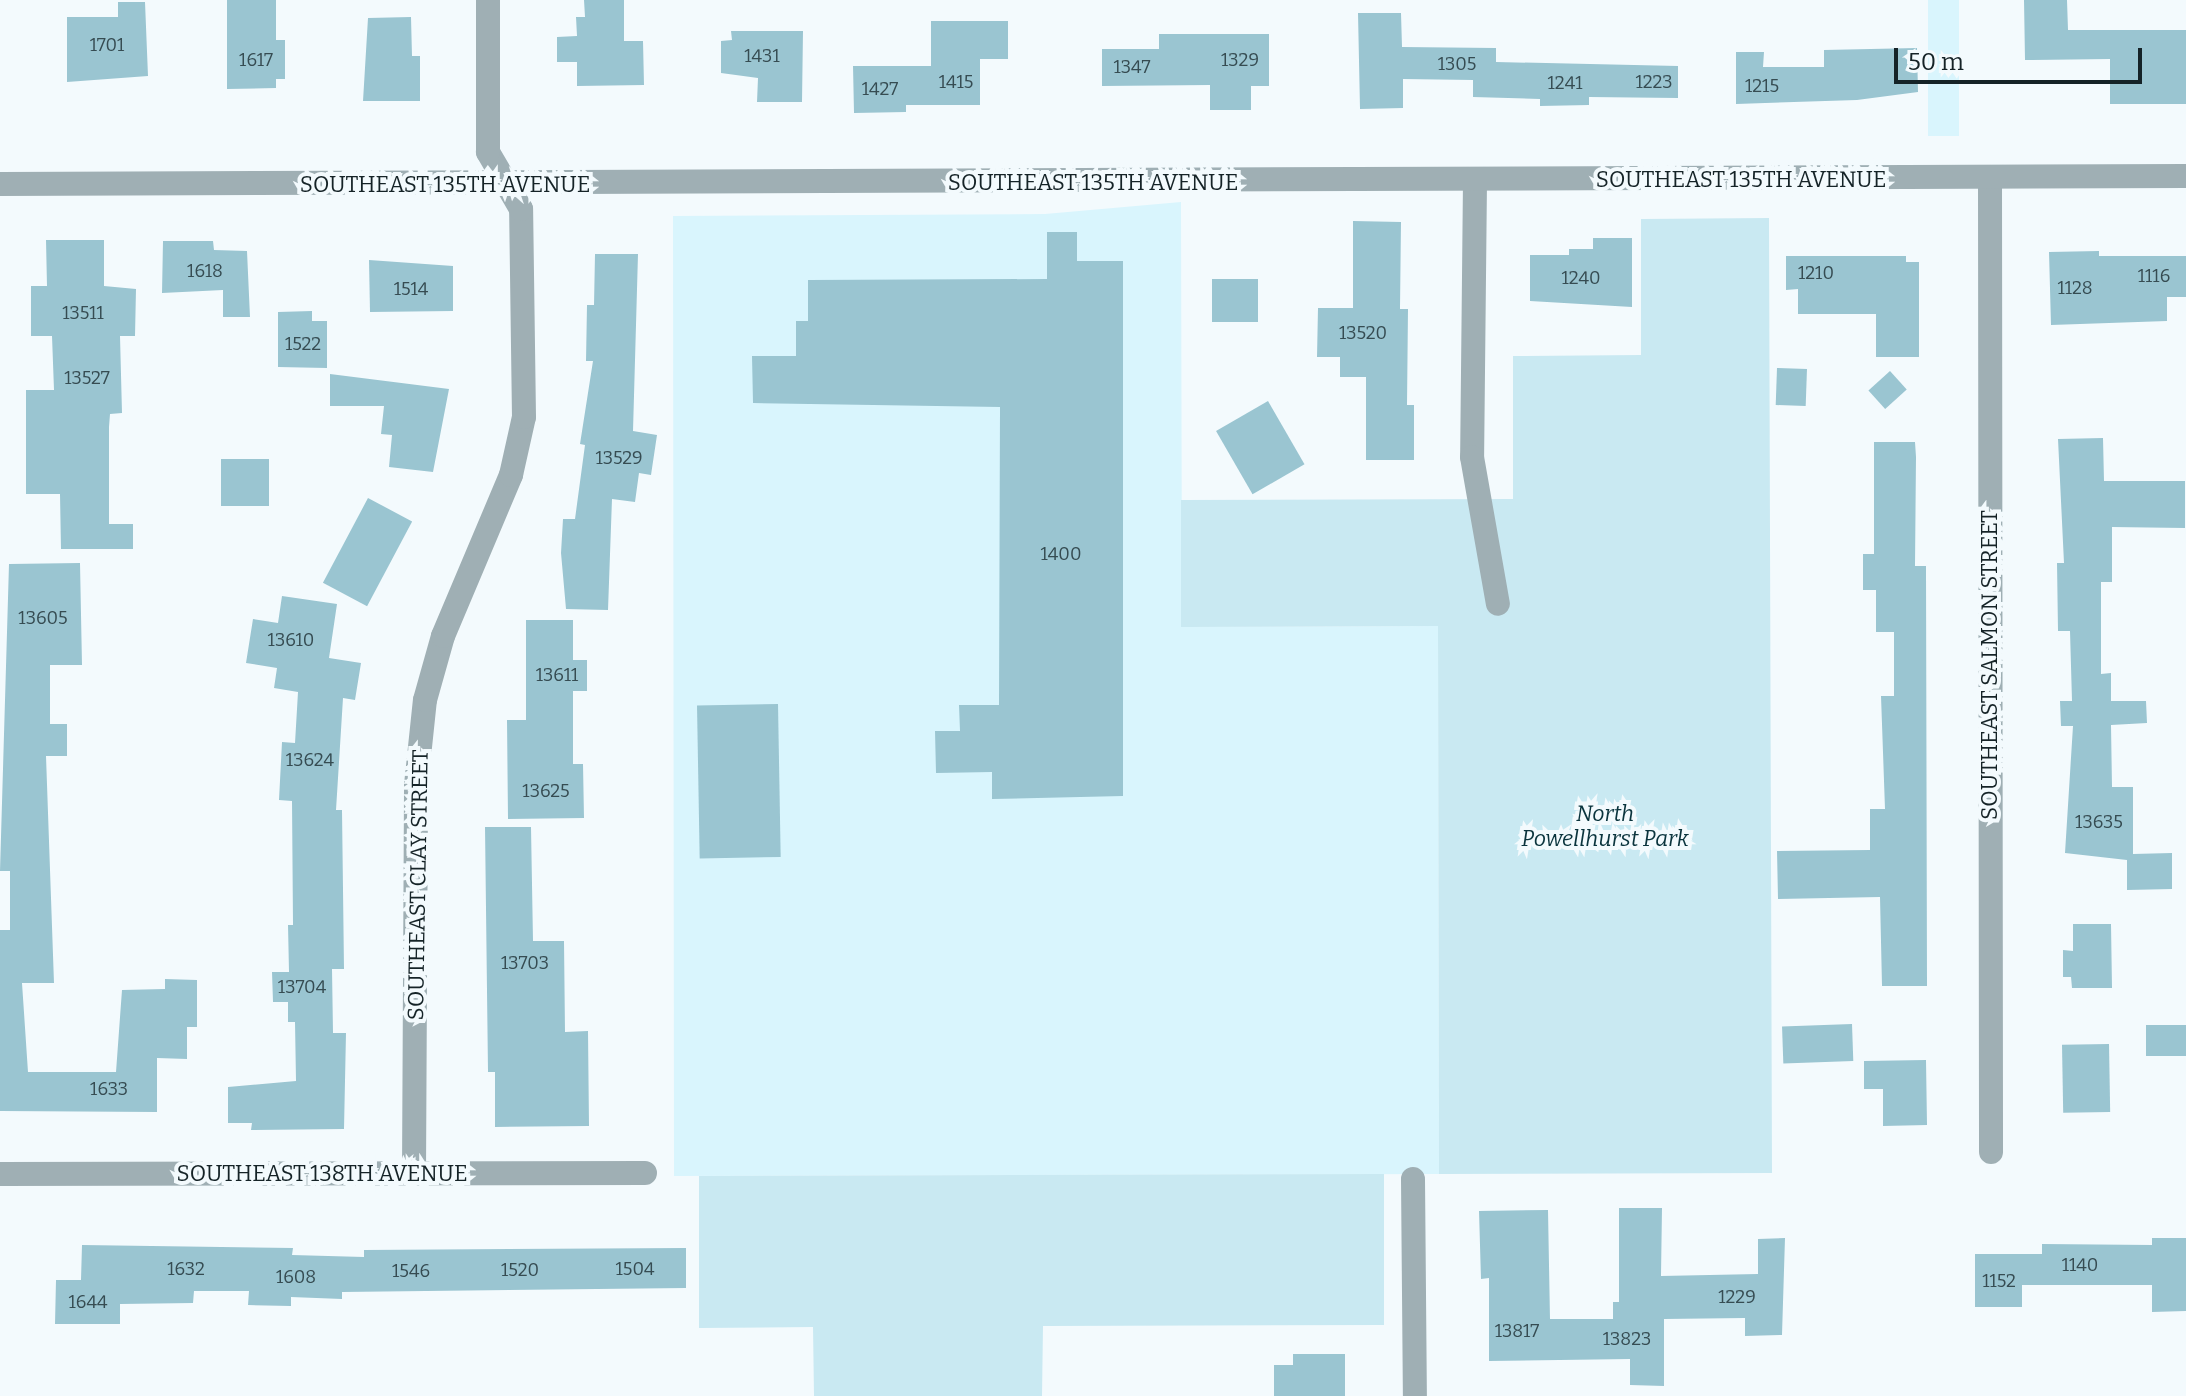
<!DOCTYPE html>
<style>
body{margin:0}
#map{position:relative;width:2186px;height:1396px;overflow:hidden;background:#f3fafd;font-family:Bitter,serif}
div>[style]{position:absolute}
.built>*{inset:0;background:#d9f5fd;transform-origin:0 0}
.green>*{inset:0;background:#c9e9f2}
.building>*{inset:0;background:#9ac5d1;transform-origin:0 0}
.minor>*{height:24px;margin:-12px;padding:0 12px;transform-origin:12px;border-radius:12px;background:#9fafb4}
span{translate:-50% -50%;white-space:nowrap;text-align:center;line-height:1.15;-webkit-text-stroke:8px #f3fafd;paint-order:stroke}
.number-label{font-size:18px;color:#364c52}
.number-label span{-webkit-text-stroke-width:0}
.street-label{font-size:22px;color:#152327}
.park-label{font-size:22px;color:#0a343d;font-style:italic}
.scale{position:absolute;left:1894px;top:48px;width:248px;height:36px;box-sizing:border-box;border:4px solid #152327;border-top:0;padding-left:10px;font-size:24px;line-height:28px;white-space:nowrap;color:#152327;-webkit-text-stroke:6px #f3fafd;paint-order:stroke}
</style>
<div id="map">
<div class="built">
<i style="left:1928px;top:0;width:31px;height:136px"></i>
<i style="clip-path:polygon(1181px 202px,1182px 627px,1438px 626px,1439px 1174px,674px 1176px,673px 216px,1045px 214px)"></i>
</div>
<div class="green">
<i style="clip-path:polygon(1769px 218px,1772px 1173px,1439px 1174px,1438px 626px,1181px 627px,1181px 500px,1513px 499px,1513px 356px,1641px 355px,1641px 219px)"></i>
<i style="clip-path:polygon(1384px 1174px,1384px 1325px,1043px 1326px,1042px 1396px,814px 1396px,813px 1327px,699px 1328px,699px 1176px)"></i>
</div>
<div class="building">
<i style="clip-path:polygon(227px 0,276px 0,276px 40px,285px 40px,285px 79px,276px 79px,276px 88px,227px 89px)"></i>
<i style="clip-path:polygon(584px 0,624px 0,624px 41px,643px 41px,644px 85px,577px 86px,577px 62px,557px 62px,557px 37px,577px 36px,576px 17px,585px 17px)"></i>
<i style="clip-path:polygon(2024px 0,2067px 0,2068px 30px,2186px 30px,2186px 104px,2110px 104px,2110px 59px,2025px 60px)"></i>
<i style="clip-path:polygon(118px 2px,145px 2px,148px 76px,67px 82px,67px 17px,118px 17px)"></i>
<i style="clip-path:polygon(1358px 13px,1401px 13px,1402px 47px,1496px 48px,1496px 62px,1678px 66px,1678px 98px,1589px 97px,1589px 105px,1540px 106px,1540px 99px,1473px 97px,1473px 80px,1403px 79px,1403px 108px,1360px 109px)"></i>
<i style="clip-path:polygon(411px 17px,412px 56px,420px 56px,420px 101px,363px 101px,368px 18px)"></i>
<i style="clip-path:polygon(931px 21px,1008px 21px,1008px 59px,980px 59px,980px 105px,906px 105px,906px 112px,854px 113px,853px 66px,931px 66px)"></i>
<i style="clip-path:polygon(731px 31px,803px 31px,802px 102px,757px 102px,758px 78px,721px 73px,721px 41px,732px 40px)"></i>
<i style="clip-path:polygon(1159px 34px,1269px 34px,1269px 86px,1251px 86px,1251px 110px,1210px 110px,1210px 85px,1102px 86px,1102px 49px,1159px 49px)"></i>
<i style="clip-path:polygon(1917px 48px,1918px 92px,1857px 100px,1736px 104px,1736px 52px,1764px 52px,1763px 67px,1824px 67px,1824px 50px)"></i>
<i style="clip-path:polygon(1353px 221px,1401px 222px,1400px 309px,1408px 309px,1407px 405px,1414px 405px,1414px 460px,1366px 460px,1366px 377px,1340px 377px,1340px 357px,1317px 357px,1318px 308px,1353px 308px)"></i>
<i style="clip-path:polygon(1047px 232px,1077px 232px,1077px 261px,1123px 261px,1123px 796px,992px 799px,992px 772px,936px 773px,935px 731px,960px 731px,959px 705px,999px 705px,1000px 407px,753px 403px,752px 356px,796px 356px,796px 321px,808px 321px,808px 280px,1047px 279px)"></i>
<i style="clip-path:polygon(1593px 238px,1632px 238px,1632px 307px,1530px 301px,1530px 255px,1569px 255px,1569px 249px,1593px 249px)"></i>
<i style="clip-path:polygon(46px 240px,104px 240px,104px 286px,136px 289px,135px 336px,120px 336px,122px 413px,110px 414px,109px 427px,109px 524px,133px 524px,133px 549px,61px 549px,60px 494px,26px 494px,26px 390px,54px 390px,52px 336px,31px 336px,31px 286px,47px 286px)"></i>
<i style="clip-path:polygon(163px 241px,213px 241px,214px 250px,247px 251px,250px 317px,223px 317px,223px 290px,162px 293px)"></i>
<i style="clip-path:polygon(2099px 251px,2099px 256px,2186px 256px,2186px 297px,2167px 297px,2167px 321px,2051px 325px,2049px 252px)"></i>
<i style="clip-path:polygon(595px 254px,638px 254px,633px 431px,657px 435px,651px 475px,639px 473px,635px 502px,612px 499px,608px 610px,566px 609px,561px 553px,563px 519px,575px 519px,585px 445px,580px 444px,593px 361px,586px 361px,587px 305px,594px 305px)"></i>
<i style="clip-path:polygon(1786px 256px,1906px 256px,1906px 262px,1919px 262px,1919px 357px,1876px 357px,1876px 314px,1798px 314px,1798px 289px,1786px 290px)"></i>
<i style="clip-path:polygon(369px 260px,453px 266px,453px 311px,370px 312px)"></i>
<i style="left:1212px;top:279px;width:46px;height:43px"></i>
<i style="clip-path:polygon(312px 311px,312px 321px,327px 321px,327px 368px,278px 367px,278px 312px)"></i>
<i style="left:1777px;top:368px;width:30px;height:37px;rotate:2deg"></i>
<i style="left:1890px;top:371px;width:25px;height:29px;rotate:48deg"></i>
<i style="clip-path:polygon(330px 374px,449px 389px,433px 472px,389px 467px,392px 435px,381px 434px,384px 406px,330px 406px)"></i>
<i style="left:1268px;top:401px;width:73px;height:60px;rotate:60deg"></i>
<i style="clip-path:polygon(2103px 438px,2104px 481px,2185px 481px,2185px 528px,2112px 527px,2112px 582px,2101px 582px,2101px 674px,2111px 673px,2111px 701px,2146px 701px,2147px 723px,2111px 725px,2112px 787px,2133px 787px,2133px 854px,2172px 853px,2172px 889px,2127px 890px,2127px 860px,2065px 853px,2073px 726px,2061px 726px,2060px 701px,2072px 701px,2070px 631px,2058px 631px,2057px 563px,2064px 563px,2058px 439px)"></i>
<i style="clip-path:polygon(1874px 442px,1915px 442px,1916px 457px,1915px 566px,1926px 566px,1927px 986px,1882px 986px,1880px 897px,1778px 899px,1777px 851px,1870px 850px,1870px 809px,1885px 809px,1881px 696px,1894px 696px,1894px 632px,1876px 632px,1876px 590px,1863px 590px,1863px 554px,1874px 554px)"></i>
<i style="left:221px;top:459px;width:48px;height:47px"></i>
<i style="left:368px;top:498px;width:50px;height:96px;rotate:28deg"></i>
<i style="clip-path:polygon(80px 563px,82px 665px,50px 665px,50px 724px,67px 724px,67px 756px,46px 756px,54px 983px,22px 983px,28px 1072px,116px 1072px,122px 990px,165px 989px,165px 979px,197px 980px,197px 1027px,187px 1027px,187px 1059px,157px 1058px,157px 1112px,0 1111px,0 930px,10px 930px,10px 871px,0 871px,9px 564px)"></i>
<i style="clip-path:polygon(282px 596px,337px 604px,329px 658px,361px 663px,355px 700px,343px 698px,336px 810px,342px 810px,344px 969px,332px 969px,333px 1033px,346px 1033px,344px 1129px,251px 1130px,252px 1123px,228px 1123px,228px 1087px,296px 1081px,295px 1022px,288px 1022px,288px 1002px,273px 1002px,272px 972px,289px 972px,288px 925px,293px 925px,292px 801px,279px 800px,282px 742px,295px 743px,298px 692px,274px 688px,277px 668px,246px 663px,253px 619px,278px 623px)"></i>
<i style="clip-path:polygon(526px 620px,573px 620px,573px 660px,587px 660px,587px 691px,573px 691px,573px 764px,583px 764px,584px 818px,508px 819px,507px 720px,526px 720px)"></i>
<i style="left:778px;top:704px;width:153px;height:81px;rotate:89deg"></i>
<i style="clip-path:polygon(485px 827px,531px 827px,533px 941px,564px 941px,565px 1032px,588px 1031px,589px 1126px,495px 1127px,495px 1072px,488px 1072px)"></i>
<i style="clip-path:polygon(2073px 924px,2111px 924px,2112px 988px,2072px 988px,2071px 977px,2063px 977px,2063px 950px,2073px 951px)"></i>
<i style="left:1852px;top:1024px;width:37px;height:70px;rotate:88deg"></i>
<i style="left:2186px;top:1025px;width:31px;height:40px;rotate:90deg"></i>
<i style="left:2109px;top:1044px;width:68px;height:47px;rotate:89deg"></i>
<i style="clip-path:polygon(1926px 1060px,1927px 1125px,1883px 1126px,1883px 1089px,1864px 1089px,1864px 1061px)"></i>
<i style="clip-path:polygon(1619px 1208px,1662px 1208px,1661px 1276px,1758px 1274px,1758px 1239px,1785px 1238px,1782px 1335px,1745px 1336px,1745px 1318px,1664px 1319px,1664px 1386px,1630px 1385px,1630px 1359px,1489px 1361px,1489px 1278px,1481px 1279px,1479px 1211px,1548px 1210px,1550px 1319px,1613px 1319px,1613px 1302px,1619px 1302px)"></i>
<i style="clip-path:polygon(2152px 1238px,2186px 1238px,2186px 1311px,2152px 1312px,2152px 1285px,2022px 1285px,2022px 1307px,1975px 1307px,1975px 1254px,2042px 1254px,2042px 1244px,2152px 1245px)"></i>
<i style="clip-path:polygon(82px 1245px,293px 1248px,292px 1255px,364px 1257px,364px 1250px,686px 1248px,686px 1288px,342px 1292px,342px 1299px,291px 1297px,291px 1306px,248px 1305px,249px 1291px,194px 1291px,193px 1303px,120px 1304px,120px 1324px,55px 1324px,56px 1280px,81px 1280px)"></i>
<i style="clip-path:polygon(1293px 1354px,1345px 1354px,1345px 1396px,1274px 1396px,1274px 1365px,1293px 1365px)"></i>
</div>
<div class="minor">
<i style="left:1990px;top:178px;width:974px;rotate:89.94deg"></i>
<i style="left:1475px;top:181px;width:276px;rotate:90.6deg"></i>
<i style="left:1472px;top:457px;width:149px;rotate:80deg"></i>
<i style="left:0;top:184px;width:2186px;rotate:-0.21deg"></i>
<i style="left:414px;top:1173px;width:388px;rotate:-89.7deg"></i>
<i style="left:416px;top:785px;width:85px;rotate:-84deg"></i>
<i style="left:425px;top:700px;width:66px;rotate:-74.3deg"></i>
<i style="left:443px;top:636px;width:175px;rotate:-67.1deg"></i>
<i style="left:511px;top:475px;width:59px;rotate:-77.4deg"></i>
<i style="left:524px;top:417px;width:208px;rotate:-90.8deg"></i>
<i style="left:521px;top:209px;width:66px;rotate:-120.1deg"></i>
<i style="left:488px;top:152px;width:152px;rotate:-90deg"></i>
<i style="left:0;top:1174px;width:645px;rotate:-0.09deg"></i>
<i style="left:1413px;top:1179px;width:217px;rotate:89.5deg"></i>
</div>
<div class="number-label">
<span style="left:107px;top:45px">1701</span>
<span style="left:762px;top:56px">1431</span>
<span style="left:256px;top:60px">1617</span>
<span style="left:1240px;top:60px">1329</span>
<span style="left:1457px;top:64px">1305</span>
<span style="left:1132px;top:67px">1347</span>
<span style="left:956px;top:82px">1415</span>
<span style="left:1654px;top:82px">1223</span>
<span style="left:1565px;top:83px">1241</span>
<span style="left:1762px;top:86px">1215</span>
<span style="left:880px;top:89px">1427</span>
<span style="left:205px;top:271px">1618</span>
<span style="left:1816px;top:273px">1210</span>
<span style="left:2154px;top:276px">1116</span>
<span style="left:1581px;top:278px">1240</span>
<span style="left:2075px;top:288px">1128</span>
<span style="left:411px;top:289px">1514</span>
<span style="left:83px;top:313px">13511</span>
<span style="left:1363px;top:333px">13520</span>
<span style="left:303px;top:344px">1522</span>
<span style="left:87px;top:378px">13527</span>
<span style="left:619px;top:458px">13529</span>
<span style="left:1061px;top:554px">1400</span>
<span style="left:43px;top:618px">13605</span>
<span style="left:291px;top:640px">13610</span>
<span style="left:557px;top:675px">13611</span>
<span style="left:310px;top:760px">13624</span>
<span style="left:546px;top:791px">13625</span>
<span style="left:2099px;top:822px">13635</span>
<span style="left:525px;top:963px">13703</span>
<span style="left:302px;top:987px">13704</span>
<span style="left:109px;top:1089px">1633</span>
<span style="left:2080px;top:1265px">1140</span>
<span style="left:186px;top:1269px">1632</span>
<span style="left:635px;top:1269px">1504</span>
<span style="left:520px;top:1270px">1520</span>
<span style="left:411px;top:1271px">1546</span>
<span style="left:296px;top:1277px">1608</span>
<span style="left:1999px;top:1281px">1152</span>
<span style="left:1737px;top:1297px">1229</span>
<span style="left:88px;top:1302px">1644</span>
<span style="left:1517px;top:1331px">13817</span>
<span style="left:1627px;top:1339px">13823</span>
</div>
<div class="street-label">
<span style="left:1741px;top:180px">SOUTHEAST 135TH AVENUE</span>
<span style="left:1093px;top:183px">SOUTHEAST 135TH AVENUE</span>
<span style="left:445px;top:185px">SOUTHEAST 135TH AVENUE</span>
<span style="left:1990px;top:665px;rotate:-90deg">SOUTHEAST SALMON STREET</span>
<span style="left:418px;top:885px;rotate:-89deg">SOUTHEAST CLAY STREET</span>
<span style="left:322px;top:1174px">SOUTHEAST 138TH AVENUE</span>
</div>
<div class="park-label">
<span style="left:1605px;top:826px">North<br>Powellhurst Park</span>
</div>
<div class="scale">50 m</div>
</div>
